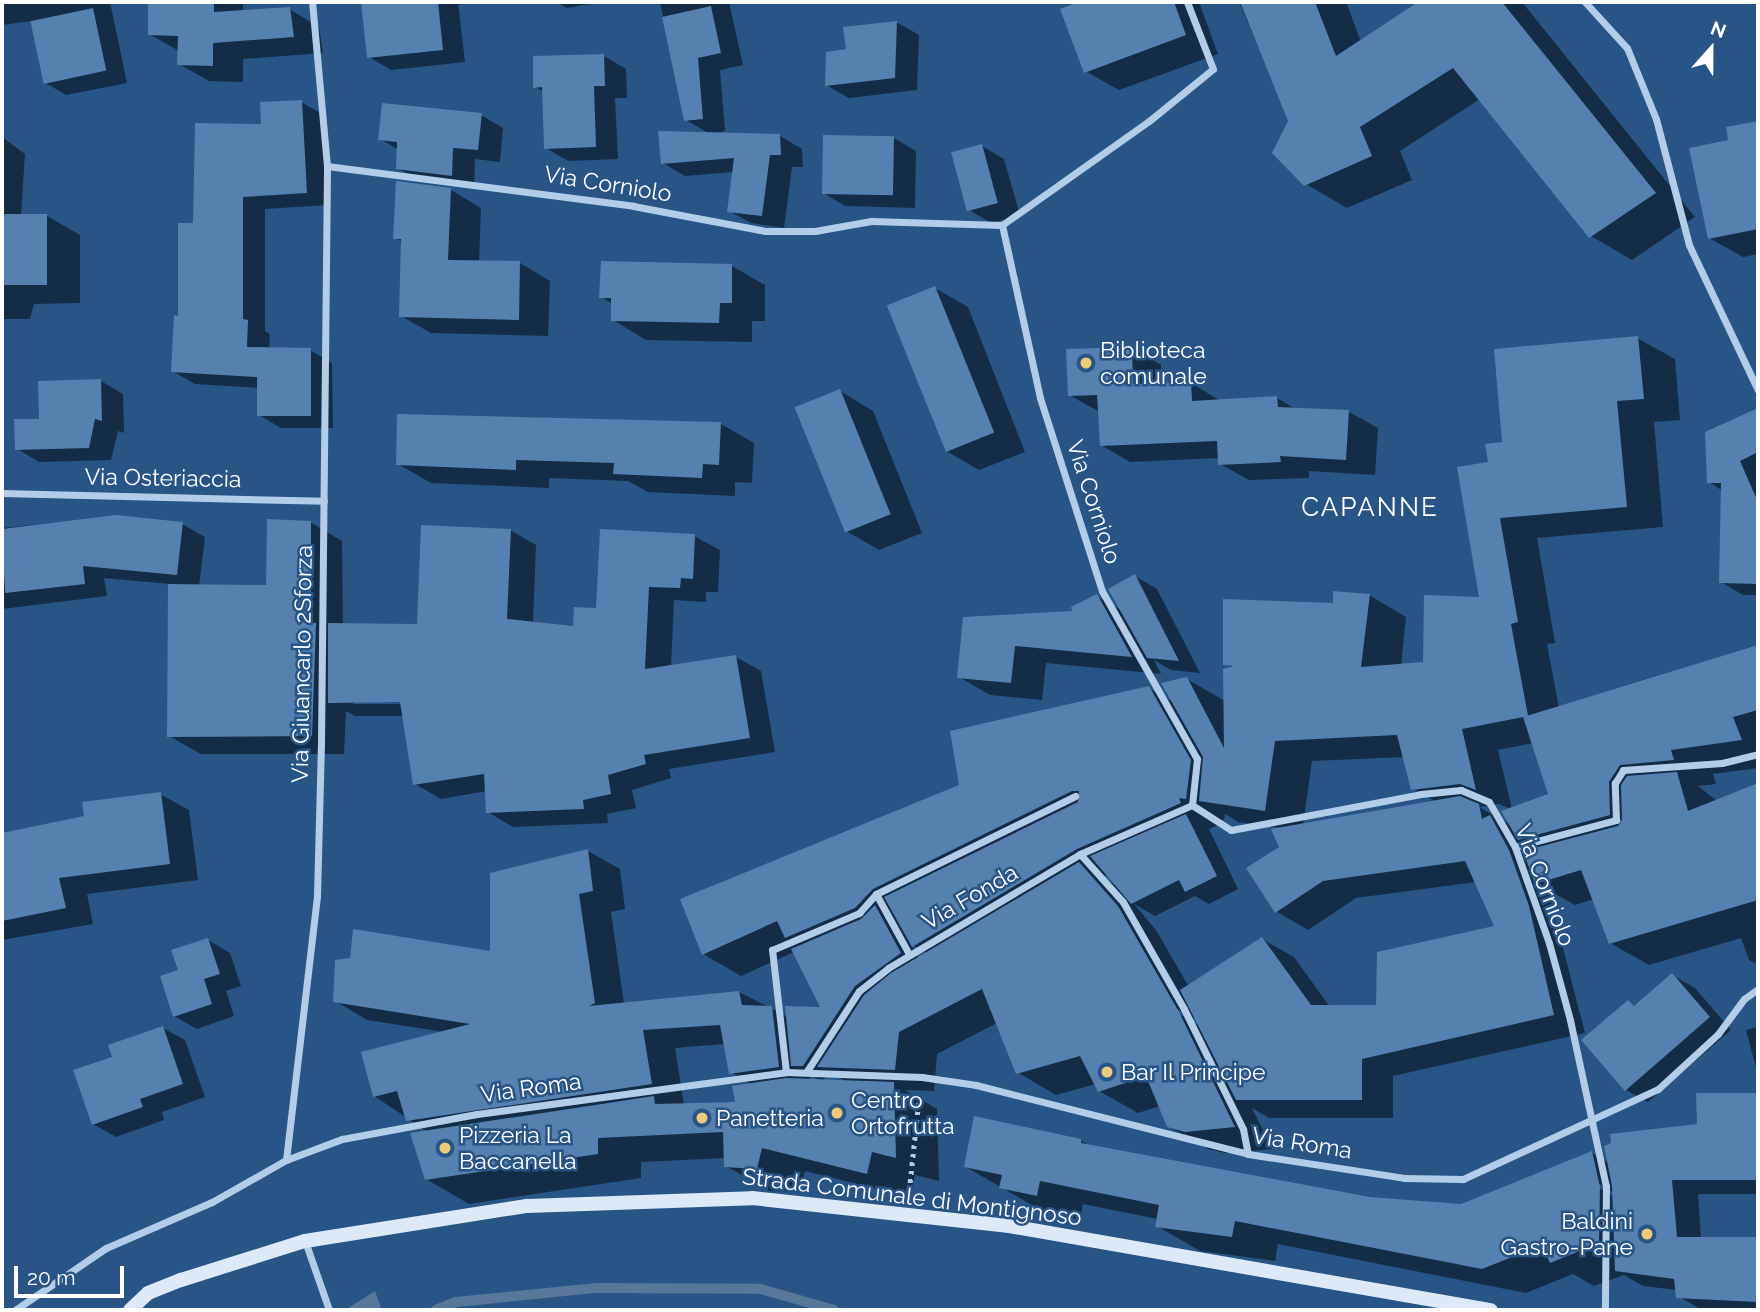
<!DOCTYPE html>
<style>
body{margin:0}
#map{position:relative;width:1760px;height:1312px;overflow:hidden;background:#285486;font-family:Raleway,sans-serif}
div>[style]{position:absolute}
.water>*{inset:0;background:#587799}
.shadow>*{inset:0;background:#0007}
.stream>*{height:10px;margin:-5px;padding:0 5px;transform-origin:5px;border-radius:5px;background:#587799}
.building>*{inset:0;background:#5580af;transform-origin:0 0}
.path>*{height:4.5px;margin-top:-2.25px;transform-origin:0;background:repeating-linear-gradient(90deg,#b3cde8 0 3.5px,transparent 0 8.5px)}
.street>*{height:7px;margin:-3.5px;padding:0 3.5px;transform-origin:3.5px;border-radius:3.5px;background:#b3cde8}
.secondary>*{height:14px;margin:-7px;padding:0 7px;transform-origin:7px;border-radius:7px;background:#dde9f7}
.dots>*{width:19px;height:19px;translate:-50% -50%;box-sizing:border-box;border:4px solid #285486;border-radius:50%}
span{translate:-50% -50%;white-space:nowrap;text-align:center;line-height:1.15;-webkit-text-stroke:5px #285486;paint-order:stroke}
.street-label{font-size:23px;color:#fff}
.poi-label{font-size:23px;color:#fff}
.left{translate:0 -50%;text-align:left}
.right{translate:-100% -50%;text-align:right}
.quarter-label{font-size:26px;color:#fff;letter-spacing:2px}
.frame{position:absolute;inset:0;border:4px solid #fff;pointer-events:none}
.north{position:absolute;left:1676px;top:14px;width:70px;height:70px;-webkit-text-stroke:5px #285486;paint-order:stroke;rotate:21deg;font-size:19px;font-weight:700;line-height:28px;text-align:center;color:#fff}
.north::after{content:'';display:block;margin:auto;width:24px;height:32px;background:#fff;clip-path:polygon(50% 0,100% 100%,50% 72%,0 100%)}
.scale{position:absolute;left:14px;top:1266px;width:110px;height:32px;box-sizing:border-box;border:4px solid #fff;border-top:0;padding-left:9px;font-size:21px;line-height:24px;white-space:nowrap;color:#fff;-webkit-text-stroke:5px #285486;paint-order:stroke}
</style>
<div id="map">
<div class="water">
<i style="clip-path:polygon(375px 1291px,382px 1310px,345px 1310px)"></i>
</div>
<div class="shadow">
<i style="clip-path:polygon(2px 2px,110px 2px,127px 83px,66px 95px,44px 82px,32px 21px,2px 25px)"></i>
<i style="clip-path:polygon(150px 2px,243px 2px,243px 12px,289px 9px,319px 27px,323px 53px,243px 59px,243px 82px,209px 81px,179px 64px,179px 51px,149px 34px)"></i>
<i style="clip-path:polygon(362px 2px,458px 2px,465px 62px,391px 70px,369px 57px)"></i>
<i style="clip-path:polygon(556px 2px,600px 2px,567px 8px)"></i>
<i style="clip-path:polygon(660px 2px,729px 2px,743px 65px,720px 70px,725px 131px,714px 134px,780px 136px,802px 149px,803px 167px,792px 167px,784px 228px,751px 223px,729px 211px,734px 172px,685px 176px,663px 163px,710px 134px,686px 120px)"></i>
<i style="clip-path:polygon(1084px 2px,1199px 2px,1218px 54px,1119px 90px,1085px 71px,1063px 10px)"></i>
<i style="clip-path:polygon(1239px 2px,1346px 2px,1361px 42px,1421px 2px,1522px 2px,1695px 217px,1632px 260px,1591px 236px,1480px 99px,1400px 151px,1412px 180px,1347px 208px,1306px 184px,1290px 121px)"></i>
<i style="clip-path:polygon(896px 22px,919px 35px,917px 90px,849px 98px,826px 85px,848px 51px)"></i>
<i style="clip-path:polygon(604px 56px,626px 69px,627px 98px,615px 98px,618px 159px,568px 161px,546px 148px,544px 92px,535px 87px)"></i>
<i style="clip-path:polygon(301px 102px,324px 115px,328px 205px,265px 209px,265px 331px,270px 334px,269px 349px,310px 350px,332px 363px,333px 428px,281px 428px,259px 415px,259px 388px,195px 384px,172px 371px,194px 224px,263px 126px)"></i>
<i style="clip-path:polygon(481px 115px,503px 128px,500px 162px,475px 159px,474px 188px,420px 181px,398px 168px,399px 150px,380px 139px)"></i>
<i style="clip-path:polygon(1758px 122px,1758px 254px,1743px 257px,1709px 238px,1731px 141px,1728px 129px)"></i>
<i style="clip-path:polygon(2px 137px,25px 154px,21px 216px,47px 216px,80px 235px,80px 303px,34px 304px,30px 319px,2px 319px)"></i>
<i style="clip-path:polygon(894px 138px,916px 151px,915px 208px,845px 206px,823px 193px)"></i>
<i style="clip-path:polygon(982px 146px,1004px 159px,1020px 215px,991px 223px,969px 210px)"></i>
<i style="clip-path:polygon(451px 190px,481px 208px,479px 262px,520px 263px,550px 281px,548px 336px,431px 333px,401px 316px,403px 242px,395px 238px)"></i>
<i style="clip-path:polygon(732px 266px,765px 285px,765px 321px,752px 321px,752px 342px,646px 340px,613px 320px,613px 304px,601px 297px)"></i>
<i style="clip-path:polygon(935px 288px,968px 307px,1025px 452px,979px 470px,946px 451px)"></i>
<i style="clip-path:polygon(evenodd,1637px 338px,1675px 359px,1680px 420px,1654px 422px,1663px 527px,1537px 538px,1555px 643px,1547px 644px,1559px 708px,1758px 647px,1758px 768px,1713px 774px,1716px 784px,1698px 786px,1717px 801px,1758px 784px,1758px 965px,1749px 960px,1741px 938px,1649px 965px,1610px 943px,1594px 899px,1575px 905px,1548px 890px,1585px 1033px,1393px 1076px,1393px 1118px,1269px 1118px,1252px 1108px,1272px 1149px,1225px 1153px,1208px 1149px,1168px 1126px,1160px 1106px,1138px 1113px,1099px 1091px,1096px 1084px,1056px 1095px,1017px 1072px,997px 1023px,937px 1054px,934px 1091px,905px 1090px,937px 1109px,939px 1181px,915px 1175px,910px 1197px,805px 1171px,800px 1192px,769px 1191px,726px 1166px,725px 1158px,641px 1162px,641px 1178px,469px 1204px,426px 1179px,428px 1132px,374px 1096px,444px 1032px,367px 1020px,335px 1001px,492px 953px,588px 851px,620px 869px,625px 909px,611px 912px,624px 1004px,739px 992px,788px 1017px,823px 1009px,794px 952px,741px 976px,703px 954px,961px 786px,1148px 688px,1174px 703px,1187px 679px,1225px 701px,1232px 668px,1225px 664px,1335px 605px,1369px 595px,1406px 617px,1401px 666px,1425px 664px,1481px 598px,1490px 464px,1504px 443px,1637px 338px,1533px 743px,1550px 795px,1512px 809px,1498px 750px,1533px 743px,1637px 338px,1405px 757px,1413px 788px,1436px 802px,1303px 825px,1312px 761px,1405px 757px,1637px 338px,1499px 804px,1511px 809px,1511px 825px,1479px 807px,1499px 804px,1637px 338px,1225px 814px,1238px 822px,1280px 828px,1277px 912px,1308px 930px,1356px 898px,1476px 882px,1496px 927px,1377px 1007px,1330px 1007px,1294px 957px,1262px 939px,1189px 987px,1156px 930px,1134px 904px,1155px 916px,1195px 896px,1209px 904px,1238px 889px,1209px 829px,1218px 825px,1215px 819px,1224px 820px,1225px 814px,1637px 338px,1525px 842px,1537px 849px,1530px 851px,1525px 842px,1637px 338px,1108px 874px,1117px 886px,1102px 877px,1108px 874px,1637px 338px,911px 944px,921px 950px,928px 954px,919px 959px,911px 944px,1637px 338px,1172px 1006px,1198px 1021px,1198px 1025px,1170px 1009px,1172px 1006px,1637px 338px,725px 1044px,731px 1072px,752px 1085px,737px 1104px,684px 1105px,675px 1048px,725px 1044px,1637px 338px,829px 1072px,847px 1082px,823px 1081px,829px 1072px,1637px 338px,810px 1074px,821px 1081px,810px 1081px,810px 1074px)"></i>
<i style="clip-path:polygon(1132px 348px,1161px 365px,1161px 385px,1191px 383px,1219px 400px,1277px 398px,1297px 410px,1349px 412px,1378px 428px,1375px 475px,1309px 471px,1309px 478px,1249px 480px,1220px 464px,1220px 458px,1130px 462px,1101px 445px,1098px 411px,1069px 395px)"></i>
<i style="clip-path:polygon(101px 381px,123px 394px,124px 433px,118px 431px,111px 460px,39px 462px,17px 449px,40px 420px)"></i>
<i style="clip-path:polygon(840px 391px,873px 411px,922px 533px,879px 550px,846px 531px)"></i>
<i style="clip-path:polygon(1758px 410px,1758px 595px,1743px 595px,1721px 582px,1723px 491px,1709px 482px,1707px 433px)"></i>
<i style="clip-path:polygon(721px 424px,754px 443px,752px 483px,735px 482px,735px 496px,648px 492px,628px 481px,549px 478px,549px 488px,431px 483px,398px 464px)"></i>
<i style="clip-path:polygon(evenodd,116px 517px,182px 524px,205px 537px,199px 586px,268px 587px,310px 522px,342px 541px,343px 625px,418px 626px,510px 530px,536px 545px,533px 624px,575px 628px,694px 536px,720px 550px,718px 592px,706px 592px,706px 602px,674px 600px,671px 667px,736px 657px,761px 671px,775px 752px,669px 769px,671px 778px,632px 790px,636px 808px,607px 814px,608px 823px,513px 827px,488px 812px,487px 791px,441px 799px,415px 784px,404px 716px,355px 716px,346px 711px,344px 754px,201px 754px,169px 736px,170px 584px,104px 578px,107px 596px,2px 609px,2px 528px,116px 517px,353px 701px,408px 701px,408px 704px,353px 704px,353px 701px)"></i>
<i style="clip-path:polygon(1135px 576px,1157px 589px,1200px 673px,1171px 670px,1154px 660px,1161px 674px,1046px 663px,1042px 700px,990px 695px,959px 677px,1096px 596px,1122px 610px)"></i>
<i style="clip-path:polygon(160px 794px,189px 810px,198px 880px,87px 894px,93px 924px,2px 940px,2px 835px,86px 817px)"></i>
<i style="clip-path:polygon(208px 940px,230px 953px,241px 986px,226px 991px,234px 1016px,197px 1029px,174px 1016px,180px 971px)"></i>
<i style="clip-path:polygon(1672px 975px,1695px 988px,1731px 1030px,1648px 1102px,1626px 1090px,1628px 1002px,1636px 1007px)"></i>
<i style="clip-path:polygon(1758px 1027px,1758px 1076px,1746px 1030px)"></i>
<i style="clip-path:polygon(163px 1028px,185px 1040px,205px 1097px,162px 1112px,164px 1120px,116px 1137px,93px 1124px,114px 1058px)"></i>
<i style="clip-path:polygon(evenodd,1698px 1095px,1758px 1095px,1758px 1194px,1698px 1194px,1701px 1238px,1758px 1239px,1758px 1310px,1702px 1310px,1678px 1296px,1677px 1290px,1643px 1286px,1624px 1275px,1594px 1286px,1573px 1274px,1526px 1293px,1278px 1244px,1275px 1261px,1200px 1251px,1157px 1226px,1158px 1219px,1083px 1204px,1080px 1220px,1044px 1212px,966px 1167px,1081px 1141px,1092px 1147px,1370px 1199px,1462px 1206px,1592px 1153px,1609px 1163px,1698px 1126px,1698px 1095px,1598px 1183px,1614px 1193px,1614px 1197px,1596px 1186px,1598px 1183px)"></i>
</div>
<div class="stream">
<i style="left:436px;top:1310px;width:22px;rotate:-22deg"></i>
<i style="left:456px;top:1302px;width:142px;rotate:-5.7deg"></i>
<i style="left:597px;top:1288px;width:164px;rotate:0.3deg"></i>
<i style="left:761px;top:1289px;width:76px;rotate:16deg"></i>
</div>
<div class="building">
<i style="clip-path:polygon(148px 2px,214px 2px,214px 12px,290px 7px,294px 37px,213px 43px,213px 66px,177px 65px,178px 36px,148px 35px)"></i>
<i style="clip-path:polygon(361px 2px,438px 2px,443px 50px,367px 58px)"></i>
<i style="clip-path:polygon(1079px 2px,1174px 2px,1186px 35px,1084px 73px,1060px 9px)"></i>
<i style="clip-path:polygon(1240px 2px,1315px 2px,1336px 56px,1418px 2px,1502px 2px,1656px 193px,1589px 238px,1453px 68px,1360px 127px,1372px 156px,1304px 186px,1272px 153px,1288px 121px)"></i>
<i style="clip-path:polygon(711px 6px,721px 53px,698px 58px,703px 119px,684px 121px,662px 17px)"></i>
<i style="left:93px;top:8px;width:64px;height:64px;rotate:78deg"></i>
<i style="clip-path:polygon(897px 21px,895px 78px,825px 86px,826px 52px,846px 49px,843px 27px)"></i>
<i style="clip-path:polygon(604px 54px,605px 86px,594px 86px,596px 147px,544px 149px,542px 87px,533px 88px,533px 56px)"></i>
<i style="clip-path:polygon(302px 100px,307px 193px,243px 197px,243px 319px,248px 320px,247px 347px,311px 348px,311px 416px,257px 416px,257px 377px,171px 372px,174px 315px,178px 316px,178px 223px,193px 223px,195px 123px,261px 124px,260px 102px)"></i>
<i style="clip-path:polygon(382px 103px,482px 113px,478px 150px,453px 148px,452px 176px,396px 169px,397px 142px,378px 140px)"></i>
<i style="clip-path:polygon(1758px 121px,1758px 229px,1708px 239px,1689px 148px,1728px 140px,1726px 127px)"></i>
<i style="clip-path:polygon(658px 131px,780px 134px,781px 155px,770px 155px,762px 216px,727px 212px,734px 158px,661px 164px)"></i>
<i style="left:823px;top:135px;width:71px;height:59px;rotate:1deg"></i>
<i style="left:982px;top:144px;width:61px;height:32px;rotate:75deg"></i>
<i style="clip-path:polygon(396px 181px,451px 188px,448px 260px,520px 261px,519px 320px,399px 317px,401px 239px,393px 239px)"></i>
<i style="left:2px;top:214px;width:45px;height:71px"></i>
<i style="clip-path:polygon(601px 261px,732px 264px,732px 303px,720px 303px,719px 323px,611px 321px,611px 298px,599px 298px)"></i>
<i style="left:935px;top:286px;width:158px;height:52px;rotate:68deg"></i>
<i style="clip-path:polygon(1638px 336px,1644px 399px,1617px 401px,1627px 507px,1500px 518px,1518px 622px,1511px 624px,1528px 716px,1462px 729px,1476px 790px,1460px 784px,1411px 790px,1397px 735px,1275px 741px,1265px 811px,1199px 801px,1203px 757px,1161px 683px,1187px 677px,1224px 748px,1223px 669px,1233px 666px,1223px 665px,1223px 599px,1333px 603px,1333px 591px,1370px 594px,1361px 667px,1423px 662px,1424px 595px,1479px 597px,1457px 467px,1488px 462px,1485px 444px,1502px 442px,1494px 349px)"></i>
<i style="clip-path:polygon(1132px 347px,1133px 384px,1191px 382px,1192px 401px,1277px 396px,1278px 407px,1349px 410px,1346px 460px,1280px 456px,1281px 462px,1218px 465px,1217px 441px,1100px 446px,1097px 395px,1068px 396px,1066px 349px)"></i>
<i style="clip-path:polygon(101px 379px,102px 421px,95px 419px,89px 448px,15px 450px,14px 419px,39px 419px,38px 381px)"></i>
<i style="left:840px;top:389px;width:135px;height:49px;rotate:68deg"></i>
<i style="clip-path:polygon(1758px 408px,1758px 452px,1740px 461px,1758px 502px,1758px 584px,1719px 583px,1721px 483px,1707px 483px,1705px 432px)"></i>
<i style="clip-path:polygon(397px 414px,721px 422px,719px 465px,703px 464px,702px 478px,613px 474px,614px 463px,516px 460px,516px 470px,396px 465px)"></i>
<i style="clip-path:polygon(116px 515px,183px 522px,177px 575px,83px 566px,85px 584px,5px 593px,2px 529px)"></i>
<i style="clip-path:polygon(267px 519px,311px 521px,311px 623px,316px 623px,312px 736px,167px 737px,168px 584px,266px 585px)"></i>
<i style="clip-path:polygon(421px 525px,511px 529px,507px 619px,573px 626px,574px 607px,596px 608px,600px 529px,695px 534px,693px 579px,681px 578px,680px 588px,649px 587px,645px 669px,736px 655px,750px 738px,644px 755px,646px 764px,608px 775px,611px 794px,583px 800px,584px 809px,486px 813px,484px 774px,413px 785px,400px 702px,328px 703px,328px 623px,417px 624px)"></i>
<i style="clip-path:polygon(1135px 574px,1179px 661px,1147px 658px,1108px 589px)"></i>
<i style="clip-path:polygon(1097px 594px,1132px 657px,1015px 646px,1011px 683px,957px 678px,963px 617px,1072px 611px,1071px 607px)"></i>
<i style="clip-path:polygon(1758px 645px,1758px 710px,1733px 717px,1742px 740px,1671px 750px,1674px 760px,1620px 765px,1609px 782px,1610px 815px,1518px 840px,1501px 811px,1548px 794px,1523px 717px)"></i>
<i style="clip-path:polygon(1149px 686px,1191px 760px,1186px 799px,1179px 798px,1181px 803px,1077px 849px,912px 947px,884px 897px,1078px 802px,1079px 791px,1072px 791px,873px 889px,855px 908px,785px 938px,777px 921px,702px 955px,680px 899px,959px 785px,950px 731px)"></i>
<i style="clip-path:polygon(1677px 772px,1688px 811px,1758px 783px,1758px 900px,1609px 944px,1581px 870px,1535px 884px,1523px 851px,1618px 826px,1622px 820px,1621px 785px,1627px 776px)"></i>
<i style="clip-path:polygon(161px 792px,170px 864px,59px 878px,66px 908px,2px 921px,2px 833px,84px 816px,82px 802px)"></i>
<i style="clip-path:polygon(1460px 796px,1479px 804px,1482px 819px,1490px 815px,1509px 850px,1529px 906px,1554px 1015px,1362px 1059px,1362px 1100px,1236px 1100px,1180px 990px,1262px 937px,1311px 1005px,1376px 1005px,1377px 952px,1494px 926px,1465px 861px,1323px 881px,1275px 913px,1246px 868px,1279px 847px,1271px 829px)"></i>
<i style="clip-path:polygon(1186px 814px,1217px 876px,1185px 892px,1179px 880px,1131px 904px,1090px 856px)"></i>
<i style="clip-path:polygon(588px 849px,593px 891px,579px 894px,595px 1003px,589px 1006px,739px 991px,742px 1005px,772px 1006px,779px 1067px,729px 1074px,720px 1025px,643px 1030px,652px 1084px,406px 1121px,397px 1091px,373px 1097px,361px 1052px,470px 1024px,333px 1002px,335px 960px,350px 958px,353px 929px,490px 951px,490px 873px)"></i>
<i style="clip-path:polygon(1079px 862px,1118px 906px,1179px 1012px,1235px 1127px,1185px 1132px,1167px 1127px,1146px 1076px,1098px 1092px,1080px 1056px,1016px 1074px,982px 989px,899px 1032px,895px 1070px,817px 1067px,864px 995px,891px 973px)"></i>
<i style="clip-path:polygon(875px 905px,901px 953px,855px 986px,803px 1066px,791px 1066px,785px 1006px,820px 1007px,791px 949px,861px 919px)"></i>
<i style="clip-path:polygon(208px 938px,220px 974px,204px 979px,212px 1004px,173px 1017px,160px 976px,178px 970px,171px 950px)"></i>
<i style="clip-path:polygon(1672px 973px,1710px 1017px,1625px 1091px,1581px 1040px,1628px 1000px,1634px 1006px)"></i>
<i style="clip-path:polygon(163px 1026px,183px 1084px,140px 1099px,143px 1107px,92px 1125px,73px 1070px,112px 1057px,108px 1045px)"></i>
<i style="clip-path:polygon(786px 1078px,894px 1082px,896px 1158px,872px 1152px,867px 1174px,762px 1148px,757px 1169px,724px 1167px,723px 1132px,598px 1138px,598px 1154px,425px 1180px,410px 1133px,654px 1096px,655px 1104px,735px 1102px,732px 1086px)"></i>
<i style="clip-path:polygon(1696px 1093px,1758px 1093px,1758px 1180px,1672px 1180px,1677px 1237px,1758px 1237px,1758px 1302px,1676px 1298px,1674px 1279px,1615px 1271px,1612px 1186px,1604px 1146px,1611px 1143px,1610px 1134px,1697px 1124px)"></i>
<i style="clip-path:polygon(974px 1116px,1081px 1139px,1081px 1143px,1370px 1197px,1461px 1204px,1592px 1151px,1600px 1187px,1599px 1243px,1550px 1263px,1542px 1245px,1482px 1269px,1235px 1221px,1232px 1237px,1155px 1227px,1159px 1205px,1040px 1181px,1037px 1196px,999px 1188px,1002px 1175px,964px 1167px)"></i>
</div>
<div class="path">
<i style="left:909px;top:1191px;width:94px;rotate:-83.9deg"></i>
</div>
<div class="street">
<i style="left:1585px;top:2px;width:62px;rotate:47.6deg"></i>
<i style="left:1627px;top:48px;width:77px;rotate:67.8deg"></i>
<i style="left:1656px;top:119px;width:130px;rotate:75.3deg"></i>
<i style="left:1689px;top:245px;width:161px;rotate:64.6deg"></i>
<i style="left:327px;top:166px;width:309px;rotate:7.4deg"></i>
<i style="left:633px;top:206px;width:134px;rotate:10.7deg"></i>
<i style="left:765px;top:231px;width:50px"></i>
<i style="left:815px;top:231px;width:57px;rotate:-10.1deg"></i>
<i style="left:871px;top:221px;width:131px;rotate:1.7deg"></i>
<i style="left:1002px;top:225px;width:177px;rotate:77.6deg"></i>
<i style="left:1040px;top:398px;width:203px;rotate:72.2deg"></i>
<i style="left:1102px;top:591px;width:193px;rotate:60.5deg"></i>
<i style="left:1197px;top:759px;width:46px;rotate:96.2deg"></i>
<i style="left:1002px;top:225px;width:180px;rotate:-35.3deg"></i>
<i style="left:1149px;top:121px;width:82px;rotate:-39.1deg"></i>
<i style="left:1213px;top:69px;width:72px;rotate:-111.2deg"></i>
<i style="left:2px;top:493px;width:322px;rotate:1.4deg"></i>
<i style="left:1192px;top:805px;width:46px;rotate:32.7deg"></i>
<i style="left:1231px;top:830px;width:193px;rotate:-10.7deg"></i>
<i style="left:1421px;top:794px;width:40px;rotate:-5.7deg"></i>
<i style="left:1461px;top:790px;width:30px;rotate:23deg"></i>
<i style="left:1489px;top:802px;width:52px;rotate:60deg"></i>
<i style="left:1515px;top:847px;width:102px;rotate:70.5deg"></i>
<i style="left:1549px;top:943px;width:80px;rotate:74.7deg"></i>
<i style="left:1570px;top:1020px;width:170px;rotate:77.8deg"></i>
<i style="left:1606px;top:1186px;width:124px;rotate:90.5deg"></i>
<i style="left:1515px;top:847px;width:105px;rotate:-15deg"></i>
<i style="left:1616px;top:820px;width:37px;rotate:-92deg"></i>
<i style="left:1615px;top:783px;width:15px;rotate:-58deg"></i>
<i style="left:1623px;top:770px;width:99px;rotate:-4deg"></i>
<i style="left:1722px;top:763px;width:37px;rotate:-14deg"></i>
<i style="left:1080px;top:854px;width:64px;rotate:48.1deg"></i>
<i style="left:1123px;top:902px;width:123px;rotate:60.3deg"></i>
<i style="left:1184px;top:1009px;width:134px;rotate:63.8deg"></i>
<i style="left:1243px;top:1129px;width:25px;rotate:79deg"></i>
<i style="left:876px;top:894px;width:68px;rotate:61.2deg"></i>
<i style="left:807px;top:1071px;width:95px;rotate:-57deg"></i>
<i style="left:859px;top:991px;width:37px;rotate:-38deg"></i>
<i style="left:888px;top:968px;width:223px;rotate:-30.7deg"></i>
<i style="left:1080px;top:854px;width:122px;rotate:-23.6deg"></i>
<i style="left:786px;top:1072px;width:123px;rotate:-96.5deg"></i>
<i style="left:772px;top:950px;width:95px;rotate:-23deg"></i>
<i style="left:859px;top:913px;width:25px;rotate:-48deg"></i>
<i style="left:876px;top:894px;width:222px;rotate:-26.2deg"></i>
<i style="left:286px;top:1160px;width:266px;rotate:-83.3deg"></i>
<i style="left:317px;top:896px;width:153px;rotate:-88.5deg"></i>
<i style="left:321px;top:743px;width:577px;rotate:-89.4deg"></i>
<i style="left:327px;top:166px;width:165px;rotate:-95.2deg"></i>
<i style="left:305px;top:1241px;width:73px;rotate:70.8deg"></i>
<i style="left:15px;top:1310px;width:110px;rotate:-34.3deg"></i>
<i style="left:106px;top:1248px;width:116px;rotate:-23.5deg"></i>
<i style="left:212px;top:1202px;width:85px;rotate:-29.6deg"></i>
<i style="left:286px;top:1160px;width:60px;rotate:-20.6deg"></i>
<i style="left:342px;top:1139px;width:137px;rotate:-10.5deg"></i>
<i style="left:477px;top:1114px;width:312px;rotate:-7.7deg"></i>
<i style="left:786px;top:1072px;width:136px;rotate:2.1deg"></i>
<i style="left:922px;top:1077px;width:55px;rotate:8.4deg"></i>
<i style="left:976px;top:1085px;width:281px;rotate:14.2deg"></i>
<i style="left:1248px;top:1154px;width:158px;rotate:8.7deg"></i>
<i style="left:1404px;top:1178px;width:59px;rotate:1deg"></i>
<i style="left:1463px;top:1179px;width:215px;rotate:-24.8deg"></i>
<i style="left:1658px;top:1089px;width:81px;rotate:-42.5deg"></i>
<i style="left:1718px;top:1034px;width:44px;rotate:-53.4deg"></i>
<i style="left:1744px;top:999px;width:17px;rotate:-36deg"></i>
</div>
<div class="secondary">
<i style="left:130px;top:1310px;width:25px;rotate:-43deg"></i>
<i style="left:148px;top:1293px;width:35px;rotate:-22deg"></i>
<i style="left:181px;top:1280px;width:130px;rotate:-17.5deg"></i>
<i style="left:305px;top:1241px;width:225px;rotate:-9deg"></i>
<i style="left:527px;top:1206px;width:225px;rotate:-2deg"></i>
<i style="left:752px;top:1198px;width:259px;rotate:6.2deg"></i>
<i style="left:1009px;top:1226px;width:489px;rotate:9.9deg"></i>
</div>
<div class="dots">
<i style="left:1086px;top:363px;background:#efca7a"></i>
<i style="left:1107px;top:1072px;background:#efca7a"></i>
<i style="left:837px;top:1113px;background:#efca7a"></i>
<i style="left:702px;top:1118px;background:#efca7a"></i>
<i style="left:445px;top:1148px;background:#efca7a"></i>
<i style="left:1647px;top:1234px;background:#efca7a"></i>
</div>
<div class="street-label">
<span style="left:608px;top:184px;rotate:9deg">Via Corniolo</span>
<span style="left:163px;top:478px;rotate:1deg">Via Osteriaccia</span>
<span style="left:1094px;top:502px;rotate:72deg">Via Corniolo</span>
<span style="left:302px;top:664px;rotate:-89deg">Via Giuancarlo 2Sforza</span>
<span style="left:1545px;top:885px;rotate:69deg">Via Corniolo</span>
<span style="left:970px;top:897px;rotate:-30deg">Via Fonda</span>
<span style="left:531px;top:1088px;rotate:-8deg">Via Roma</span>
<span style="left:1302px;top:1143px;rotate:9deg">Via Roma</span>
<span style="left:912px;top:1197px;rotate:7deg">Strada Comunale di Montignoso</span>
</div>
<div class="poi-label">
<span class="left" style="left:1100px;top:363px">Biblioteca<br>comunale</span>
<span class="left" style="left:1121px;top:1072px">Bar Il Principe</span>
<span class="left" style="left:851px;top:1113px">Centro<br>Ortofrutta</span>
<span class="left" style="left:716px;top:1118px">Panetteria</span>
<span class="left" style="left:459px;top:1148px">Pizzeria La<br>Baccanella</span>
<span class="right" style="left:1633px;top:1234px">Baldini<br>Gastro-Pane</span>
</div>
<div class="quarter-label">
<span style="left:1370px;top:508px">CAPANNE</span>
</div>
<div class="frame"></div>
<div class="north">N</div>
<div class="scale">20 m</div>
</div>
